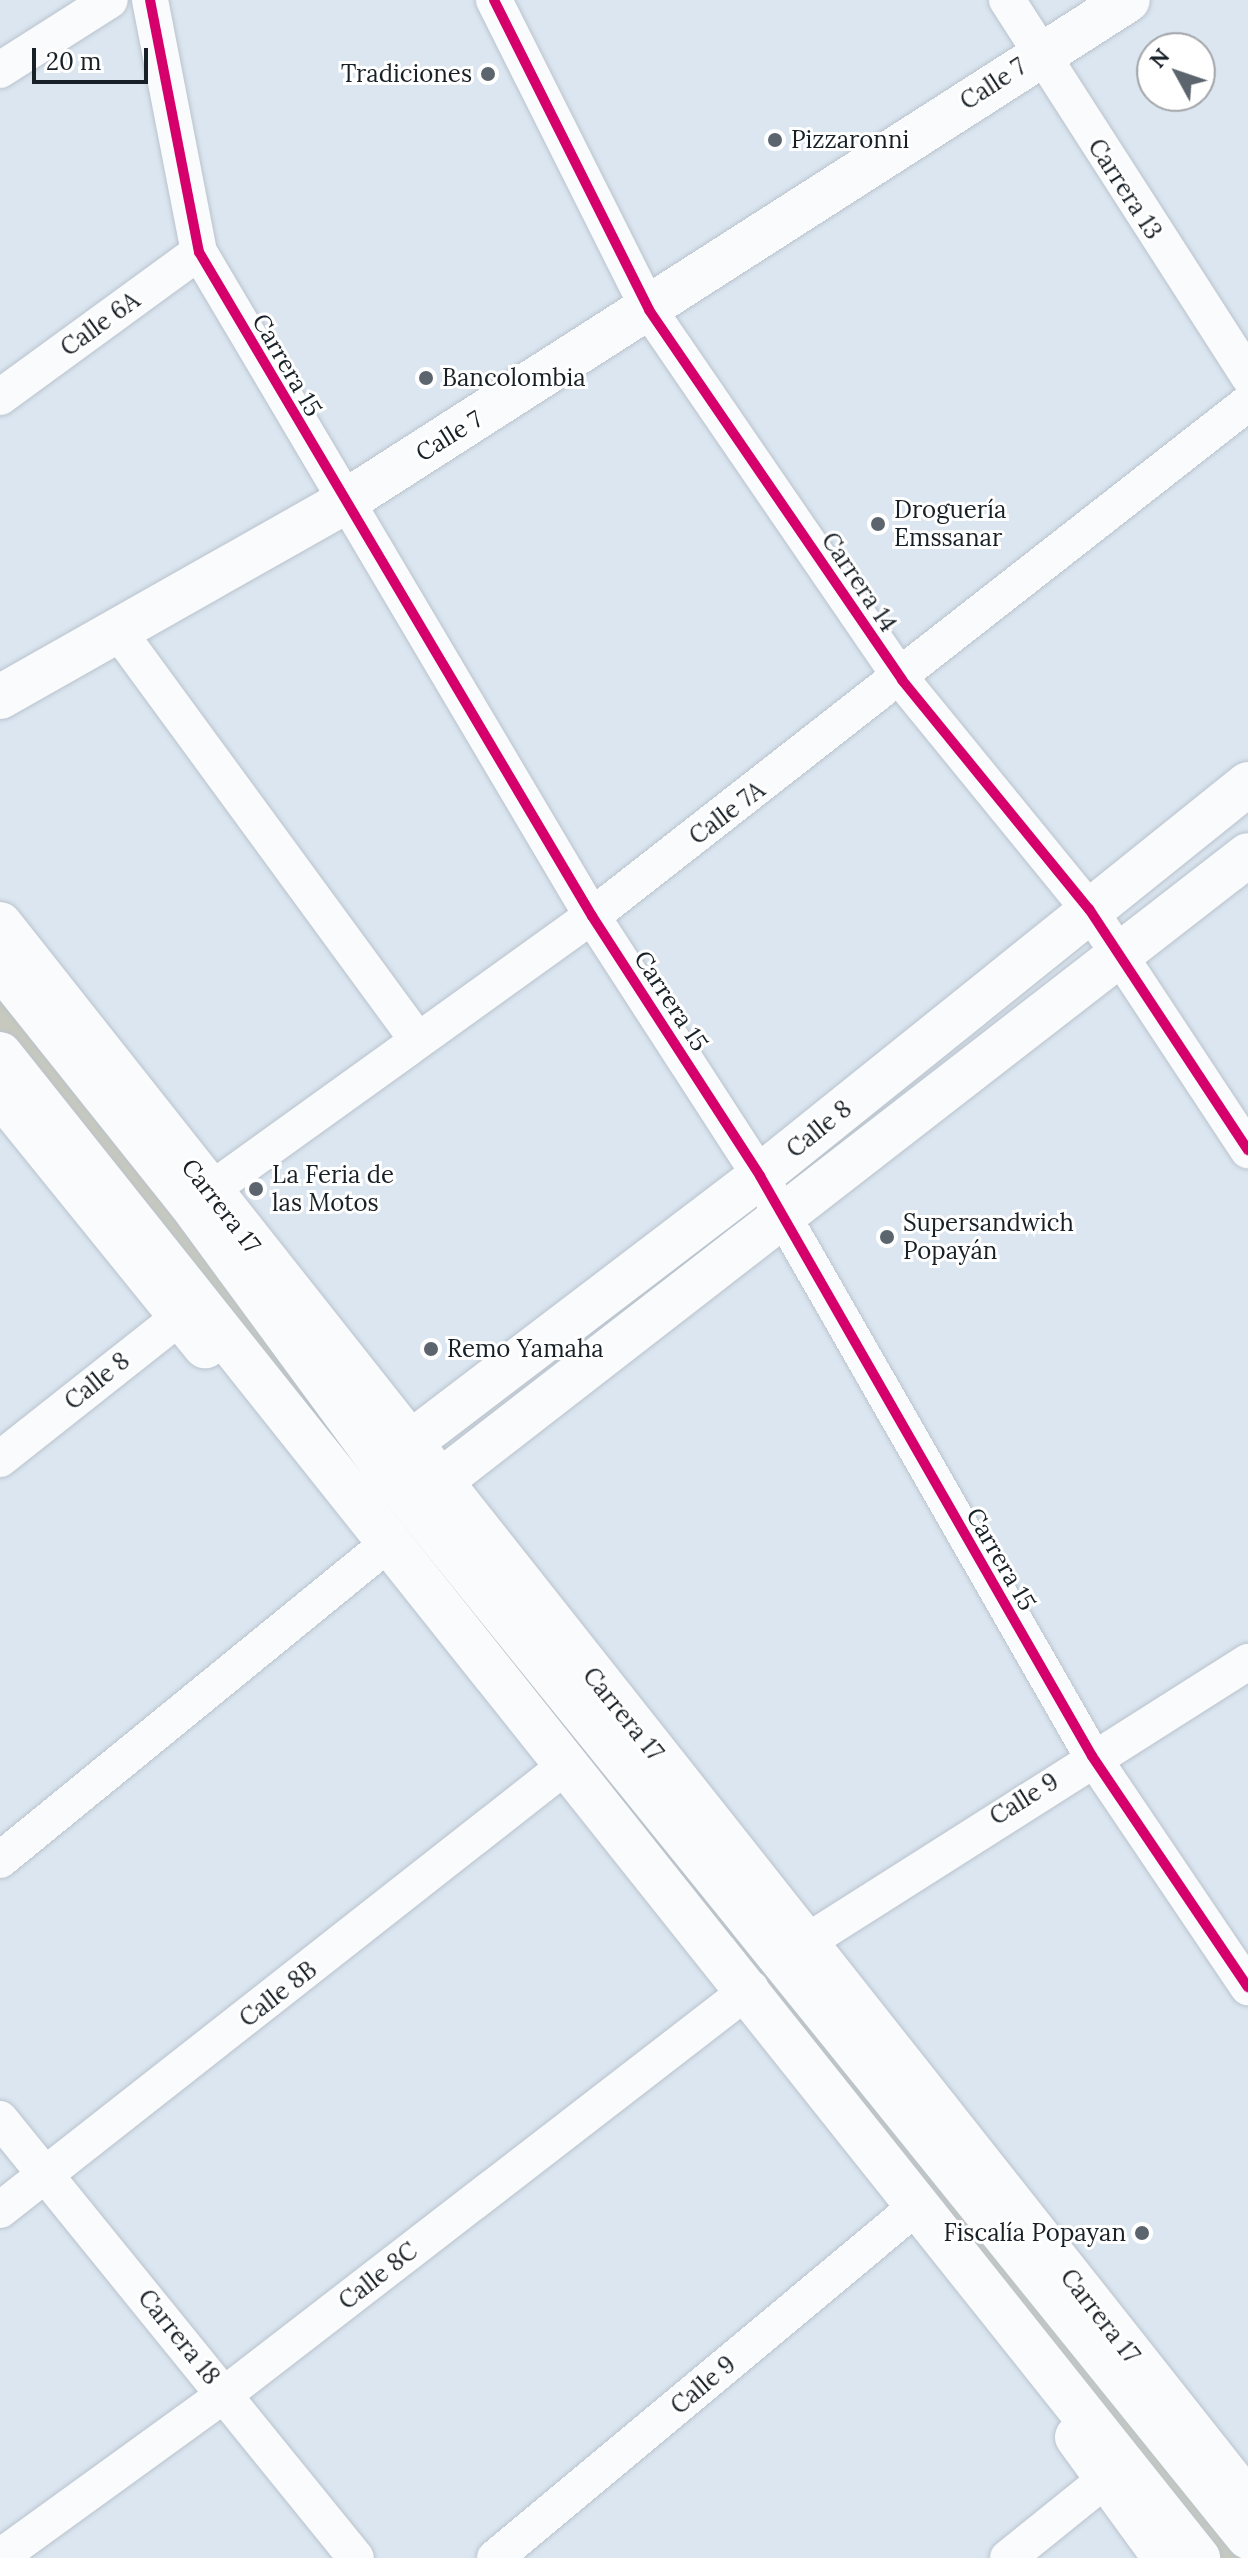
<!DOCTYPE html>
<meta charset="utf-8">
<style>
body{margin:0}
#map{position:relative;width:1248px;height:2558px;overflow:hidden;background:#dbe6f1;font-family:Lora,serif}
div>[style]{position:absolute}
.green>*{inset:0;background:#c7c9be}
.roads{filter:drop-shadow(0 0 2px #bac3cc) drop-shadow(0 0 2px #bac3cc)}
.street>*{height:36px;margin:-18px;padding:0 18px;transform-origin:18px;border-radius:18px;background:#fafbfd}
.secondary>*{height:44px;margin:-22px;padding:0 22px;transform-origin:22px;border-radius:22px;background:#fafbfd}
.primary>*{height:44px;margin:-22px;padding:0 22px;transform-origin:22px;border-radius:22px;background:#fafbfd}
.cycleway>*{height:10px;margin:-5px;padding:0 5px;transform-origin:5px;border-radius:5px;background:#d6006c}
.dots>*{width:22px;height:22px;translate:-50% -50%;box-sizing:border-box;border:4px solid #fff;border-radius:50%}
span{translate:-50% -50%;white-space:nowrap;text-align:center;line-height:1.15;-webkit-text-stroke:6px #fff;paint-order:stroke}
.poi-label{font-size:24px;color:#182027}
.right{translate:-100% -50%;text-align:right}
.left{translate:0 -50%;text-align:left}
.street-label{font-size:24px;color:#182027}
.north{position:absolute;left:1136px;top:32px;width:80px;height:80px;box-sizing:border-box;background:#fff;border:2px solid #a3a6a9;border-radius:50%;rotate:310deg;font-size:22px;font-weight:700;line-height:32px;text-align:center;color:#182027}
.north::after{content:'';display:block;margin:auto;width:28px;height:36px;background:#5c656e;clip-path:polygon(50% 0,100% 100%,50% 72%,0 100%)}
.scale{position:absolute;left:32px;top:48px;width:116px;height:36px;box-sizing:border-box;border:4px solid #182027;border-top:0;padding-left:10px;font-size:24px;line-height:28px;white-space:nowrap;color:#182027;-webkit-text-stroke:6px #fff;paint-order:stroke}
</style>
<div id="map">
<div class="green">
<i style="clip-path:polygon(0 978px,1248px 2558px,1206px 2558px,0 1038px)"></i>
</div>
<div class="roads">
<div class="street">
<i style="left:150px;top:0;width:257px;rotate:79deg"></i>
<i style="left:199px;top:252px;width:772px;rotate:59.38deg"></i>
<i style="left:592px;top:916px;width:310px;rotate:57.1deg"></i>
<i style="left:760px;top:1176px;width:668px;rotate:60.21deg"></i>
<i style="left:1092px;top:1756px;width:279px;rotate:56deg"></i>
<i style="left:494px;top:0;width:347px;rotate:63.4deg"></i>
<i style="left:649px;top:310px;width:448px;rotate:55.6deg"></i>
<i style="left:902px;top:680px;width:296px;rotate:50.8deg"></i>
<i style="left:1089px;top:909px;width:289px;rotate:56.6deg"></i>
<i style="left:1007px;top:0;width:447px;rotate:57.3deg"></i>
<i style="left:0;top:70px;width:130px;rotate:-32.5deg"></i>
<i style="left:0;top:397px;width:246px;rotate:-36.1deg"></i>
<i style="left:118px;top:631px;width:504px;rotate:53.79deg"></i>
<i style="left:191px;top:1204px;width:494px;rotate:-35.7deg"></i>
<i style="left:592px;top:916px;width:833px;rotate:-38.03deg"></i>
<i style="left:0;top:1459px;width:248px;rotate:-38.3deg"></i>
<i style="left:0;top:1860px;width:484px;rotate:-39.2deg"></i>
<i style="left:805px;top:1943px;width:525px;rotate:-32.39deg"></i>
<i style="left:0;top:2119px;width:565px;rotate:50.96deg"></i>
<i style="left:0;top:2210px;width:704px;rotate:-38.14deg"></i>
<i style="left:0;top:2557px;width:278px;rotate:-35.9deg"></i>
<i style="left:225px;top:2394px;width:664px;rotate:-37.66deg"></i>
<i style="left:495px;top:2558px;width:540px;rotate:-39.82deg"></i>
<i style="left:1008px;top:2558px;width:127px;rotate:-38.9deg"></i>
</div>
<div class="secondary">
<i style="left:0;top:697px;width:394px;rotate:-29.5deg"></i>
<i style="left:343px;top:503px;width:932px;rotate:-32.65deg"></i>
<i style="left:0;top:924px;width:2012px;rotate:51.66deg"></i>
<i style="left:0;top:1093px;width:326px;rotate:51deg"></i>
<i style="left:385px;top:1462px;width:472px;rotate:-37.3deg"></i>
<i style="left:760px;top:1176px;width:626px;rotate:-38.77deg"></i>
<i style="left:415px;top:1501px;width:1054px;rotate:-37.79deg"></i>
<i style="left:1077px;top:2437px;width:150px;rotate:54deg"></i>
</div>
<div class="primary">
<i style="left:0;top:965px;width:306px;rotate:51.4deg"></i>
<i style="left:191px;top:1204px;width:323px;rotate:53.7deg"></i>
<i style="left:382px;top:1464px;width:1379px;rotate:51.09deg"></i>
<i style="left:0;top:1054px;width:1923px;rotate:51.46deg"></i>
</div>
</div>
<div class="cycleway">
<i style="left:150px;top:0;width:257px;rotate:79deg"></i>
<i style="left:199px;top:252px;width:772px;rotate:59.38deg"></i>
<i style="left:592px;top:916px;width:310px;rotate:57.1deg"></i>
<i style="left:760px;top:1176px;width:668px;rotate:60.21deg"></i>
<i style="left:1092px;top:1756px;width:279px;rotate:56deg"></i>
<i style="left:494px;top:0;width:347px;rotate:63.4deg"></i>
<i style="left:649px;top:310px;width:448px;rotate:55.6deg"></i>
<i style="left:902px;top:680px;width:296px;rotate:50.8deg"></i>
<i style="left:1089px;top:909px;width:289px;rotate:56.6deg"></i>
</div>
<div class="dots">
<i style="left:488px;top:74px;background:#5c656e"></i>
<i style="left:775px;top:140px;background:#5c656e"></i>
<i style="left:426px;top:378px;background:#5c656e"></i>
<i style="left:878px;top:524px;background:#5c656e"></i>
<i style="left:256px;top:1189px;background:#5c656e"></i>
<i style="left:887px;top:1237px;background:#5c656e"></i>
<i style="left:431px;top:1349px;background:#5c656e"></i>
<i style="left:1142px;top:2233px;background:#5c656e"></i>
</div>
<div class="poi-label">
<span class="right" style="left:472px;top:74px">Tradiciones</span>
<span class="left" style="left:791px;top:140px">Pizzaronni</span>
<span class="left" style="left:442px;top:378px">Bancolombia</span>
<span class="left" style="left:894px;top:524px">Droguería<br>Emssanar</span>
<span class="left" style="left:272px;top:1189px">La Feria de<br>las Motos</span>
<span class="left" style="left:903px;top:1237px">Supersandwich<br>Popayán</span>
<span class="left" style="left:447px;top:1349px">Remo Yamaha</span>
<span class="right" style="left:1126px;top:2233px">Fiscalía Popayan</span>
</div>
<div class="street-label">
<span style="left:993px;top:84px;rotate:-33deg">Calle 7</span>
<span style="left:1125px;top:189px;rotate:57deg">Carrera 13</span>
<span style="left:100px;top:324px;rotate:-36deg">Calle 6A</span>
<span style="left:287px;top:365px;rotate:60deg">Carrera 15</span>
<span style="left:449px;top:436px;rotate:-32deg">Calle 7</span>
<span style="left:859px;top:582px;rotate:56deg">Carrera 14</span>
<span style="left:727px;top:813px;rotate:-37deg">Calle 7A</span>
<span style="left:671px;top:1001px;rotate:57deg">Carrera 15</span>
<span style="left:819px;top:1129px;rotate:-39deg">Calle 8</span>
<span style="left:221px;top:1206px;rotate:52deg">Carrera 17</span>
<span style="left:97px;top:1381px;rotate:-39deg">Calle 8</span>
<span style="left:1001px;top:1559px;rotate:60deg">Carrera 15</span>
<span style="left:623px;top:1714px;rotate:51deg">Carrera 17</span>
<span style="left:1024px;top:1799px;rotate:-32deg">Calle 9</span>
<span style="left:278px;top:1994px;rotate:-38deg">Calle 8B</span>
<span style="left:378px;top:2276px;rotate:-38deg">Calle 8C</span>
<span style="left:1100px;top:2316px;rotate:52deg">Carrera 17</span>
<span style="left:179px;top:2337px;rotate:51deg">Carrera 18</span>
<span style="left:703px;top:2385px;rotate:-40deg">Calle 9</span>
</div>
<div class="north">N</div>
<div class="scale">20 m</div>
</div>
